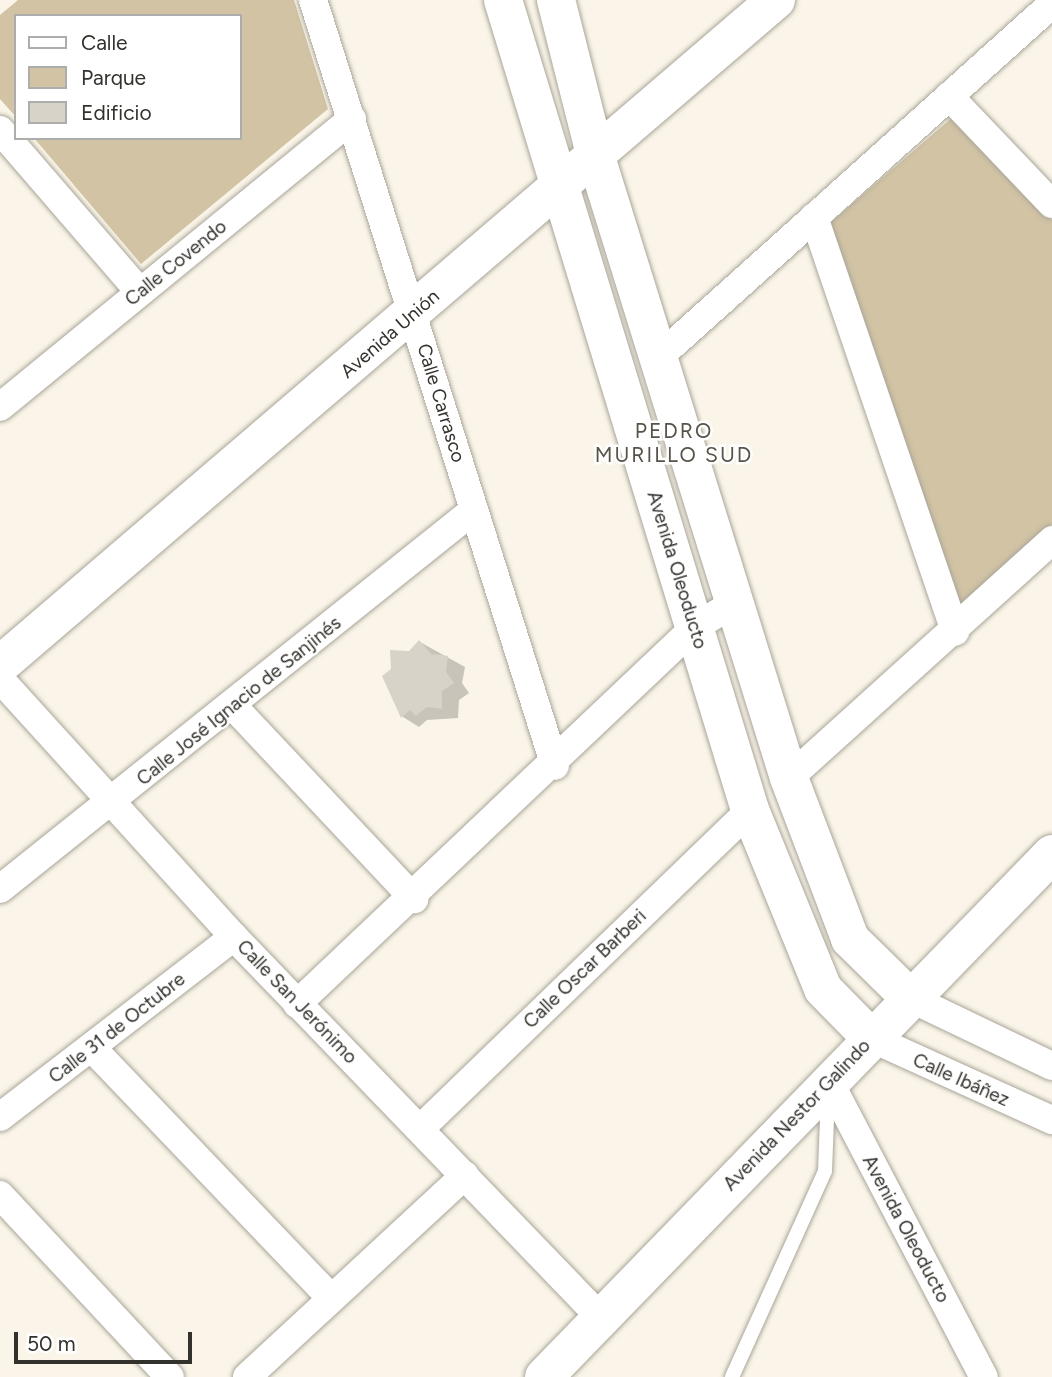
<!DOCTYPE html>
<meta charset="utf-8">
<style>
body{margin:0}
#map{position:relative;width:1052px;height:1377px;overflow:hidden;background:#faf5e8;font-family:Figtree,sans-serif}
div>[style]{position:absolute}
.green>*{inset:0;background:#d1c3a4}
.shadow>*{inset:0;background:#0003}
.building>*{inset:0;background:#d8d3c8}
.roads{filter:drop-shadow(0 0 2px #aaa59a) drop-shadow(0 0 2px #aaa59a)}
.lane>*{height:14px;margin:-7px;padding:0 7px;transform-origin:7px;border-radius:7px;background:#fff}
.street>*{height:28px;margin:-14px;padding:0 14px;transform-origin:14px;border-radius:14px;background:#fff}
.secondary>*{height:38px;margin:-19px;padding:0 19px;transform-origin:19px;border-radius:19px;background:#fff}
span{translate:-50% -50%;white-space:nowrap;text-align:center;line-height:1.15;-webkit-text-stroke:5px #fff;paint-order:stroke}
.street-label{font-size:19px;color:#33312c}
.neighbourhood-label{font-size:21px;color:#585349;letter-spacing:2px}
.legend{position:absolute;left:14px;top:14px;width:228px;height:126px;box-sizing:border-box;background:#fff;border:2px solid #adadab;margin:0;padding:9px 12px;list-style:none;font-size:21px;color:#33312c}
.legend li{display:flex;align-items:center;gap:14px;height:35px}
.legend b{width:35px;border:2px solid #adadab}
.scale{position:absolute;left:14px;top:1332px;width:178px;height:32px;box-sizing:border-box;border:4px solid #33312c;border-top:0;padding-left:9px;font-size:21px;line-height:24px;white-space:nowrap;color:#33312c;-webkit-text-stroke:5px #fff;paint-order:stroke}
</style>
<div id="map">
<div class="green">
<i style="clip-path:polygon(18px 0,294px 0,328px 109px,141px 264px,34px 138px,240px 138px,240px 16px,16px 16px,16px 117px,0 99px,0 15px)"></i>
<i style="clip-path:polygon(954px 116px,1052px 220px,1052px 534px,963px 612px,830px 223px)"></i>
</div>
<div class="shadow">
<i style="clip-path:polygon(420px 642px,465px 667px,462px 683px,469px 693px,459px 700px,458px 718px,427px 720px,419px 727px,403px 717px,384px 677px)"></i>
</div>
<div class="building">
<i style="clip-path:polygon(419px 640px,431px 654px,448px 656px,446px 672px,454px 683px,442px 691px,442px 709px,427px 707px,416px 716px,410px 710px,401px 718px,382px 676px,391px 669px,390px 650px,409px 651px)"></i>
</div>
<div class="roads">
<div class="lane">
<i style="left:732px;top:1377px;width:226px;rotate:-65.7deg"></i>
<i style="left:825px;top:1171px;width:77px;rotate:-87.8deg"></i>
</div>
<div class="street">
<i style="left:313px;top:0;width:803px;rotate:72.47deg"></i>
<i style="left:949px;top:96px;width:149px;rotate:46.4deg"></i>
<i style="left:0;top:130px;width:214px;rotate:49.2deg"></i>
<i style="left:814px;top:217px;width:438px;rotate:71.2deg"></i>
<i style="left:660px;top:356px;width:527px;rotate:-41.92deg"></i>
<i style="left:0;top:407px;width:455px;rotate:-39.3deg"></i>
<i style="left:0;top:679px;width:348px;rotate:47.8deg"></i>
<i style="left:234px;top:937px;width:530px;rotate:46.07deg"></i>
<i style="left:233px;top:706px;width:265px;rotate:46.8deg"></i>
<i style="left:789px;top:778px;width:355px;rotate:-42.1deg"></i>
<i style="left:0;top:889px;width:607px;rotate:-38.65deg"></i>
<i style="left:910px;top:998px;width:157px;rotate:25.6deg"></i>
<i style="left:297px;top:1004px;width:548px;rotate:-43.45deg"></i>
<i style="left:695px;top:627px;width:48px;rotate:-31.4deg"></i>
<i style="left:871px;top:1038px;width:199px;rotate:24.4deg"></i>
<i style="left:92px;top:1048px;width:346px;rotate:46.3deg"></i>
<i style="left:829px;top:1081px;width:334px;rotate:62.4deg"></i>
<i style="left:0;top:1117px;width:295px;rotate:-37.6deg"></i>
<i style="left:420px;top:1129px;width:459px;rotate:-44deg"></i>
<i style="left:0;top:1195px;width:249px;rotate:47deg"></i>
<i style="left:247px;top:1377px;width:297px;rotate:-42.8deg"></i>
</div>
<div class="secondary">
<i style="left:503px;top:0;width:847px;rotate:73.04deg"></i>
<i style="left:750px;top:810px;width:193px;rotate:67.8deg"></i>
<i style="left:823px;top:989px;width:69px;rotate:45.6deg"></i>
<i style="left:556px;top:0;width:159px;rotate:75.8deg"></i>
<i style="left:595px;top:154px;width:653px;rotate:72.73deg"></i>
<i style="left:789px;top:778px;width:172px;rotate:69.2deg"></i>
<i style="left:850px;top:939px;width:84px;rotate:44.5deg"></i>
<i style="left:0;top:665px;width:1022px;rotate:-40.6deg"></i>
<i style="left:544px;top:1377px;width:729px;rotate:-45.83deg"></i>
</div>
</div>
<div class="street-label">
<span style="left:176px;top:263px;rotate:-39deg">Calle Covendo</span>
<span style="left:390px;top:334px;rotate:-41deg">Avenida Unión</span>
<span style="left:441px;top:403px;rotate:73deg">Calle Carrasco</span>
<span style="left:677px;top:570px;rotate:73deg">Avenida Oleoducto</span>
<span style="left:239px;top:701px;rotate:-39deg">Calle José Ignacio de Sanjinés</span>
<span style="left:585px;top:969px;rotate:-44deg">Calle Oscar Barberi</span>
<span style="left:297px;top:1002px;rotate:46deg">Calle San Jerónimo</span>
<span style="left:117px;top:1028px;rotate:-38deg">Calle 31 de Octubre</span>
<span style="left:961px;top:1080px;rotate:24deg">Calle Ibáñez</span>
<span style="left:797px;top:1115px;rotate:-46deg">Avenida Nestor Galindo</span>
<span style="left:906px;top:1229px;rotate:62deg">Avenida Oleoducto</span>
</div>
<div class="neighbourhood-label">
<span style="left:674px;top:443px">PEDRO<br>MURILLO SUD</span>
</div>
<ul class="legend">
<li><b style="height:9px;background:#fff"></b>Calle</li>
<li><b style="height:19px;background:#d1c3a4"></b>Parque</li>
<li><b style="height:19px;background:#d8d3c8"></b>Edificio</li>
</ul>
<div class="scale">50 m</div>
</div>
